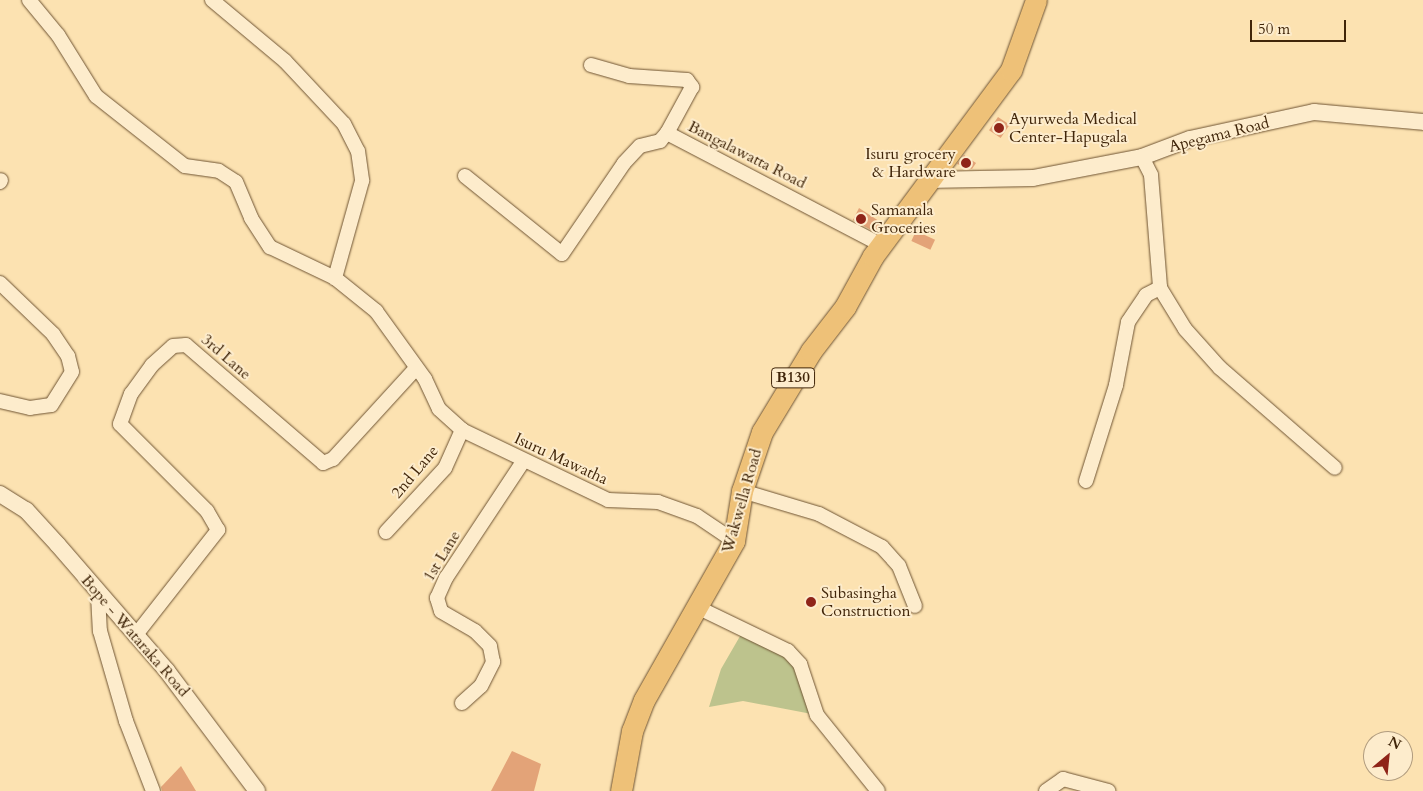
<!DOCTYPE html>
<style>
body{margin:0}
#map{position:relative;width:1423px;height:791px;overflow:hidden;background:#fce2b1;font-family:Cardo,serif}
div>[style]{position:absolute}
.green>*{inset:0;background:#bdc38d}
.building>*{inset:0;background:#e3a378;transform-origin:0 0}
.roads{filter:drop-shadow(0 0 1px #6f5433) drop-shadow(0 0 1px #6f5433)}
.minor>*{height:14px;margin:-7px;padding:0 7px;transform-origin:7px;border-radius:7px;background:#fdeccc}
.tertiary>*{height:16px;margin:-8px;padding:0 8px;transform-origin:8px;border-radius:8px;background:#fdeccc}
.primary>*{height:21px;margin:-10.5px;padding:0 10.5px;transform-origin:10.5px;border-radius:10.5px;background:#eec178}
.dots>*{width:14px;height:14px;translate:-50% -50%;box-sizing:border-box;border:2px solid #fdeccc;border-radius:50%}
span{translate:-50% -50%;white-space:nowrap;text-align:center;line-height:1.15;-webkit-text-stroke:4px #fdeccc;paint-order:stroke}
.shield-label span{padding:1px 4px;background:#fdeccc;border:1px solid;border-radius:4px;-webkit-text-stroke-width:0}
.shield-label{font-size:15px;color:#402509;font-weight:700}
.poi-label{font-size:16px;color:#402509}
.left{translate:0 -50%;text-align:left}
.right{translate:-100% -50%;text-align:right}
.street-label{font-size:16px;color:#402509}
.north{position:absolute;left:1363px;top:731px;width:50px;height:50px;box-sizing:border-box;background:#fdeccc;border:1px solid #b19c7e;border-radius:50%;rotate:28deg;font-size:14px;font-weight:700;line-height:20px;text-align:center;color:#402509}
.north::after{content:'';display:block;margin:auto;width:18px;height:22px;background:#8f2418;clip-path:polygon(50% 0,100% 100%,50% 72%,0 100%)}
.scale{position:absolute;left:1250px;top:20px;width:96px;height:22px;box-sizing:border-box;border:2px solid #402509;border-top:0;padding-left:6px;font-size:15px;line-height:18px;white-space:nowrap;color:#402509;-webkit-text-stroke:4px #fdeccc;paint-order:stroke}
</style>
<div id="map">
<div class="green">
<i style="clip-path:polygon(743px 631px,788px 651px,817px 715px,743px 701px,709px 707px,721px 669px)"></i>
</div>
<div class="building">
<i style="left:998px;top:117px;width:14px;height:16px;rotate:34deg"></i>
<i style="clip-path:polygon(964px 155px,976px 163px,972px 169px,957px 164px)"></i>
<i style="clip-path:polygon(859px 208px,882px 223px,875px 232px,853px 220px)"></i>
<i style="left:916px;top:231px;width:21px;height:11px;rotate:25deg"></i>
<i style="clip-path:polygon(512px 751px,541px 764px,534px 791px,491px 791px)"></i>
<i style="clip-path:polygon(181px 766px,196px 791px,162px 791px,161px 787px)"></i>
</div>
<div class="roads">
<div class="minor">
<i style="left:29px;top:0;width:45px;rotate:50.4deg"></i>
<i style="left:58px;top:35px;width:72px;rotate:58.1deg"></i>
<i style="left:96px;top:96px;width:113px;rotate:38.2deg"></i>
<i style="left:185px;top:166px;width:34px;rotate:8deg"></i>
<i style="left:219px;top:171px;width:20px;rotate:33deg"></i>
<i style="left:236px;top:182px;width:39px;rotate:67deg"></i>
<i style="left:251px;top:218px;width:35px;rotate:57deg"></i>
<i style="left:270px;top:247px;width:72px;rotate:25.5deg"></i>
<i style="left:335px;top:278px;width:53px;rotate:38.8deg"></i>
<i style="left:376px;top:311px;width:84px;rotate:54.2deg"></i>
<i style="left:425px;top:379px;width:33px;rotate:65deg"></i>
<i style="left:439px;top:409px;width:31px;rotate:42deg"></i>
<i style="left:462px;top:430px;width:162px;rotate:25.6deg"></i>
<i style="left:608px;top:500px;width:50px;rotate:2.3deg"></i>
<i style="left:658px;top:502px;width:41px;rotate:19.7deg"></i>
<i style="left:697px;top:516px;width:45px;rotate:34deg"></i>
<i style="left:212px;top:0;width:95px;rotate:39.9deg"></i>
<i style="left:285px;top:61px;width:86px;rotate:46.9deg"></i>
<i style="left:344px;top:124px;width:30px;rotate:63deg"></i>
<i style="left:358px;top:151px;width:30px;rotate:82deg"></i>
<i style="left:362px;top:181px;width:101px;rotate:105.6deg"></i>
<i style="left:591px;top:65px;width:40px;rotate:16deg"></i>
<i style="left:629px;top:76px;width:58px;rotate:3.9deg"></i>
<i style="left:687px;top:80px;width:9px;rotate:54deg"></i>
<i style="left:692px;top:87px;width:52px;rotate:118.5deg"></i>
<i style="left:1142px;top:157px;width:20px;rotate:63deg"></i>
<i style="left:1151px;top:175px;width:113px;rotate:85.4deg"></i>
<i style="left:1160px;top:288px;width:48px;rotate:58.6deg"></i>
<i style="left:1185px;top:329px;width:52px;rotate:48.1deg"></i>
<i style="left:1220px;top:368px;width:152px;rotate:41deg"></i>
<i style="left:465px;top:176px;width:124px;rotate:38.8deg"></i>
<i style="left:562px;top:254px;width:110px;rotate:-55.7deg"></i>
<i style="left:624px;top:163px;width:23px;rotate:-47deg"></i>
<i style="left:640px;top:146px;width:21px;rotate:-14deg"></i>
<i style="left:660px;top:141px;width:11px;rotate:-49deg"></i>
<i style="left:667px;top:133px;width:242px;rotate:27.6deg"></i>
<i style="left:0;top:182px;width:2px;rotate:-63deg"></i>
<i style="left:0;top:283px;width:74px;rotate:43.9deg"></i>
<i style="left:53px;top:334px;width:27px;rotate:56deg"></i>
<i style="left:68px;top:356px;width:16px;rotate:76deg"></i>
<i style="left:72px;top:372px;width:39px;rotate:122deg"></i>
<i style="left:51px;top:405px;width:21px;rotate:172deg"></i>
<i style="left:30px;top:408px;width:31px;rotate:-167deg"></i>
<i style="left:1086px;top:481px;width:101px;rotate:-72.6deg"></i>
<i style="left:1116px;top:385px;width:64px;rotate:-79.2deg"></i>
<i style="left:1128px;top:322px;width:32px;rotate:-56deg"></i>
<i style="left:1146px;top:295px;width:16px;rotate:-27deg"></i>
<i style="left:742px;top:491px;width:80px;rotate:16.6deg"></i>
<i style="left:819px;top:514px;width:71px;rotate:27.6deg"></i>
<i style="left:882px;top:547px;width:25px;rotate:48deg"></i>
<i style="left:899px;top:566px;width:43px;rotate:68.2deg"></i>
<i style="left:386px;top:532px;width:87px;rotate:-47.3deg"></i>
<i style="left:445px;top:468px;width:42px;rotate:-65.9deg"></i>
<i style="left:98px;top:595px;width:36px;rotate:87deg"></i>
<i style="left:100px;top:631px;width:94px;rotate:73.9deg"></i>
<i style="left:126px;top:721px;width:75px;rotate:68.9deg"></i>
<i style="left:699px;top:608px;width:99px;rotate:25.8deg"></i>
<i style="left:788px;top:651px;width:18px;rotate:47deg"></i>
<i style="left:800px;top:664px;width:54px;rotate:71.6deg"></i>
<i style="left:817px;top:715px;width:97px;rotate:51.2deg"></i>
<i style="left:135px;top:636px;width:135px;rotate:-51.9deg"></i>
<i style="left:218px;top:530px;width:22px;rotate:-120deg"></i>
<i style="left:207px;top:511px;width:123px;rotate:-135deg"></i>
<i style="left:120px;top:424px;width:32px;rotate:-70deg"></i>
<i style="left:131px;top:394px;width:36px;rotate:-54deg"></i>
<i style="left:152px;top:365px;width:28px;rotate:-42deg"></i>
<i style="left:173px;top:346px;width:13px;rotate:-4deg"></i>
<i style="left:186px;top:345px;width:181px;rotate:40.7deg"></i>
<i style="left:323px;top:463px;width:11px;rotate:-22deg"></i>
<i style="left:333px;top:459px;width:123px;rotate:-47.6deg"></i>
<i style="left:462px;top:703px;width:25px;rotate:-42deg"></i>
<i style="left:481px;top:686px;width:27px;rotate:-63deg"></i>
<i style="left:493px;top:662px;width:16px;rotate:-101deg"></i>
<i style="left:490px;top:646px;width:21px;rotate:-135deg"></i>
<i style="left:475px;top:631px;width:39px;rotate:-150deg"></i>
<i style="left:441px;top:611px;width:14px;rotate:-107deg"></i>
<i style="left:437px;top:598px;width:22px;rotate:-66deg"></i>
<i style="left:446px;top:578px;width:138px;rotate:-56.5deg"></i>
<i style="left:1046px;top:791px;width:21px;rotate:-35deg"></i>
<i style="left:1063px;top:779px;width:47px;rotate:14.9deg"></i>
</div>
<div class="tertiary">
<i style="left:927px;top:180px;width:106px;rotate:-1.1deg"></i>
<i style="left:1033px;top:178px;width:111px;rotate:-10.9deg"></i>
<i style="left:1142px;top:157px;width:51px;rotate:-20.6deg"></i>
<i style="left:1190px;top:139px;width:127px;rotate:-12.3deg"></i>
<i style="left:1314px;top:112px;width:109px;rotate:5.2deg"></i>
<i style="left:0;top:494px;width:31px;rotate:32deg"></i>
<i style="left:26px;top:510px;width:47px;rotate:47.6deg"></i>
<i style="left:58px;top:545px;width:167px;rotate:49.1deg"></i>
<i style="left:167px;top:671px;width:150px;rotate:53.1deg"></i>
</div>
<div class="primary">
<i style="left:621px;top:791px;width:61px;rotate:-79.6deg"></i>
<i style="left:632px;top:731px;width:33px;rotate:-69deg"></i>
<i style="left:644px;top:700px;width:183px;rotate:-60.5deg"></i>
<i style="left:734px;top:541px;width:51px;rotate:-80.9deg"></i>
<i style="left:742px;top:491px;width:62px;rotate:-71.3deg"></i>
<i style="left:762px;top:432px;width:95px;rotate:-58.8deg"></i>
<i style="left:811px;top:351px;width:56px;rotate:-52.3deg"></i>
<i style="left:845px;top:307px;width:58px;rotate:-61.2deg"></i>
<i style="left:873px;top:256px;width:232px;rotate:-53.4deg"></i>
<i style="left:1011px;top:70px;width:74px;rotate:-70.3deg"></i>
</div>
</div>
<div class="dots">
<i style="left:999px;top:128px;background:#8f2418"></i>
<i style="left:966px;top:163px;background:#8f2418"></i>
<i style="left:861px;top:219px;background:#8f2418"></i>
<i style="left:811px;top:602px;background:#8f2418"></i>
</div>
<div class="shield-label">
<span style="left:793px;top:378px">B130</span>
</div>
<div class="poi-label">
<span class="left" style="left:1009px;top:128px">Ayurweda Medical<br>Center-Hapugala</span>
<span class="right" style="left:956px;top:163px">Isuru grocery<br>&amp; Hardware</span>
<span class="left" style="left:871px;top:219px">Samanala<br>Groceries</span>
<span class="left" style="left:821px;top:602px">Subasingha<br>Construction</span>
</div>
<div class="street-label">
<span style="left:1219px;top:135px;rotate:-14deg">Apegama Road</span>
<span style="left:747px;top:155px;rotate:27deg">Bangalawatta Road</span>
<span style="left:226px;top:357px;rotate:41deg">3rd Lane</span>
<span style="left:561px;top:459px;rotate:25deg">Isuru Mawatha</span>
<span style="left:415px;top:472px;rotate:-50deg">2nd Lane</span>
<span style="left:742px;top:501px;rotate:-74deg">Wakwella Road</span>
<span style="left:442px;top:556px;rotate:-59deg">1st Lane</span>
<span style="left:135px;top:636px;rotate:49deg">Bope - Wataraka Road</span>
</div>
<div class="north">N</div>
<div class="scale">50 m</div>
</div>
